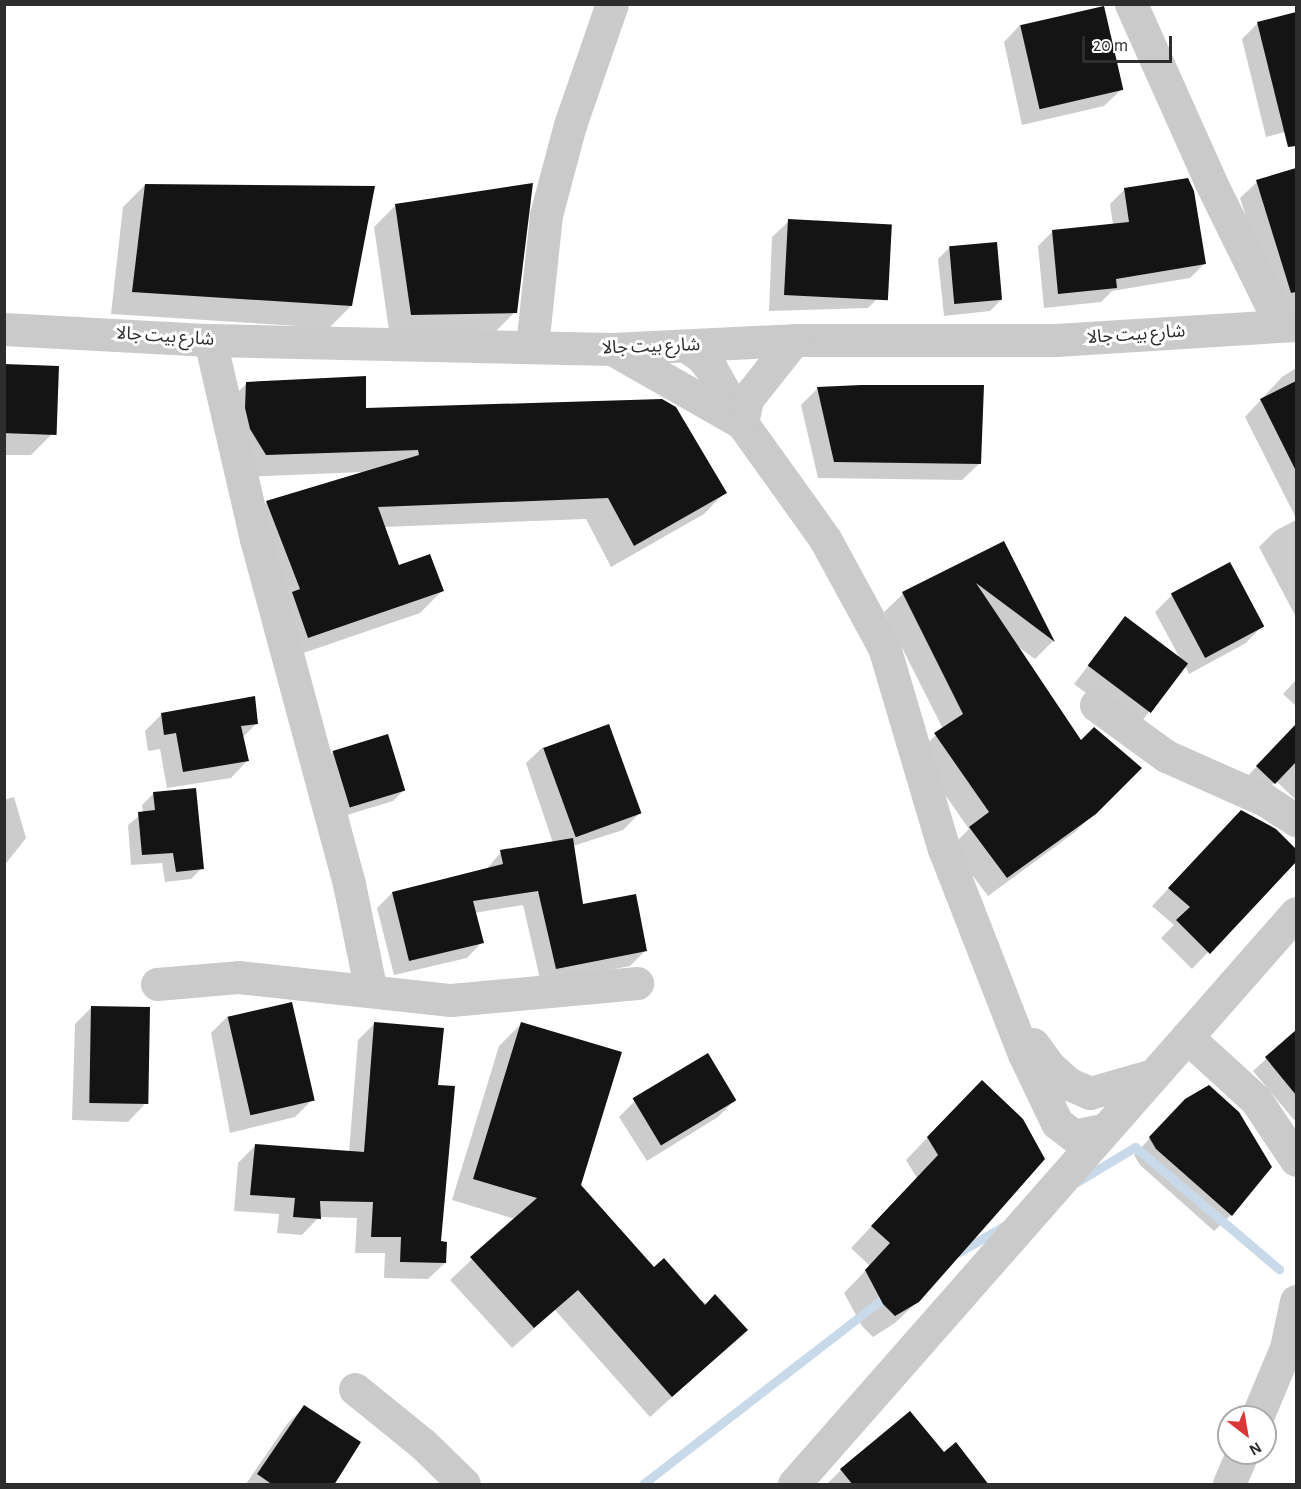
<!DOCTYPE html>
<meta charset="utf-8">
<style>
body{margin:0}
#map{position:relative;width:1301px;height:1489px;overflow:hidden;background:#fff;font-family:"Alegreya Sans","Noto Sans Arabic",sans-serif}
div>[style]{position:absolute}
.shadow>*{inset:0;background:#0003}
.stream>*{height:9px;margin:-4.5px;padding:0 4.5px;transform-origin:4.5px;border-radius:4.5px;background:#c8dae9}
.building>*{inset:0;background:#141414;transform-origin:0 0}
.minor>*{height:33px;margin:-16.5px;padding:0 16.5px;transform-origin:16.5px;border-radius:16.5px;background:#cacaca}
span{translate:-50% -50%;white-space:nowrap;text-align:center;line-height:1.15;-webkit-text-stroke:6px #fff;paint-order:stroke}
.street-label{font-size:18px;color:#2d2d2d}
.frame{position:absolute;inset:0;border:6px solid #2d2d2d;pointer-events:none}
.north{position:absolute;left:1217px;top:1405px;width:60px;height:60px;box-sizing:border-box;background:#fff;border:2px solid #ababab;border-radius:50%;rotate:149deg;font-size:16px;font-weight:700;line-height:24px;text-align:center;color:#2d2d2d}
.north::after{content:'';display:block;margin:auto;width:21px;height:27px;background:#dc3738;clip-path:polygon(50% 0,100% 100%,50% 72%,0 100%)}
.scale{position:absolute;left:1082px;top:36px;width:90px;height:27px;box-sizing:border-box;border:3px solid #2d2d2d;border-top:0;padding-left:8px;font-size:18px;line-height:21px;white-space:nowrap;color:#2d2d2d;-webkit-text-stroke:4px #fff;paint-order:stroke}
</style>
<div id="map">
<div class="shadow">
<i style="clip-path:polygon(1103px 7px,1121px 90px,1104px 106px,1022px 125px,1004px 42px,1020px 25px)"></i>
<i style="clip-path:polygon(1296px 14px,1296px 129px,1266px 137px,1242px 39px,1257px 24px)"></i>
<i style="clip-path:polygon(1296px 169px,1296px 312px,1278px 318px,1240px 198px,1257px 182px)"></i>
<i style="clip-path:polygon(145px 185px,351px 306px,329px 328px,111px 314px,123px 207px)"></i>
<i style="clip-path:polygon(1125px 189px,1204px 264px,1190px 278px,1112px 291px,1101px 302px,1044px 308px,1038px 246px,1053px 231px,1113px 225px,1110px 204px)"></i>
<i style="clip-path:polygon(396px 205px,515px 312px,493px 334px,390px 337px,374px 227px)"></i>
<i style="clip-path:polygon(789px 221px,884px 292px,868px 308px,769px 311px,772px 237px)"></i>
<i style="clip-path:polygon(949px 248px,1001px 300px,990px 311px,944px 316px,938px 259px)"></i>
<i style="clip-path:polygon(4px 367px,53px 433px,31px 455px,4px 455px)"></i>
<i style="clip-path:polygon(1296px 368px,1296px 518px,1245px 417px,1282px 377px)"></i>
<i style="clip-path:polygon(247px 383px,365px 410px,725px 492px,704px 514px,611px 567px,586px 519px,384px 527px,398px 567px,442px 591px,420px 613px,286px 659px,245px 524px,267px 502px,363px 472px,244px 477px,225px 405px)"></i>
<i style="clip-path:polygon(818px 388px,979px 464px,962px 480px,818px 478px,801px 405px)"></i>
<i style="clip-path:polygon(1296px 520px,1296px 617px,1259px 547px,1275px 531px)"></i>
<i style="clip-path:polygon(1003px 543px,1053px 641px,1035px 659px,1017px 646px,1081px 742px,1140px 768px,1075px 832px,988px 896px,951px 847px,969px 829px,916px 753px,943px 729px,884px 612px,903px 594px)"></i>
<i style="clip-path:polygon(1172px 595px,1262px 626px,1246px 643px,1189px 674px,1185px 666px,1135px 730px,1074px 684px,1125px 618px,1181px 660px,1155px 612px)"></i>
<i style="clip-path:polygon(1296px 680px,1296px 706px,1283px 694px)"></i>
<i style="clip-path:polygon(162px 714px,257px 723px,242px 738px,247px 761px,231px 778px,167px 788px,160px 749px,148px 751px,145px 731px)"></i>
<i style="clip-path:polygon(1296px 725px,1296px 800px,1276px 781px,1258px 799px,1241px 783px)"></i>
<i style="clip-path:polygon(543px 747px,640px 813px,623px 830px,573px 846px,582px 906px,645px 951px,630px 966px,541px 983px,523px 905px,474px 913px,482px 942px,467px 958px,394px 975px,377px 908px,392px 893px,486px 870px,501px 852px,553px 843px,526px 763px)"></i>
<i style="clip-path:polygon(333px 752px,404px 790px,393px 801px,337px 818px,322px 763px)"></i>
<i style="clip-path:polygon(153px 794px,202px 868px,191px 879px,165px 882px,162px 863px,131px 865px,128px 825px,143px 813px,142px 805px)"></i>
<i style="clip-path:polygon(14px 797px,26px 838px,4px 866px,4px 800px)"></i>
<i style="clip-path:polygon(1225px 829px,1275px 830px,1296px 851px,1296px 860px,1192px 969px,1161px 938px,1174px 925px,1152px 906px)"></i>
<i style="clip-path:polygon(92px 1007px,144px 1105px,128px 1122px,72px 1120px,75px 1024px)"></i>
<i style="clip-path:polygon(228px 1016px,312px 1100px,295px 1117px,230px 1133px,211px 1033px)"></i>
<i style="clip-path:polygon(374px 1024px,436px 1086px,439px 1242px,445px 1263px,428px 1279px,384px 1278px,385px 1253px,355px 1253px,357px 1218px,319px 1217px,302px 1235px,277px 1233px,279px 1214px,234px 1211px,238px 1163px,255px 1146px,349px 1152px,358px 1040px)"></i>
<i style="clip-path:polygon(521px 1024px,579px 1185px,654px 1269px,746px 1330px,650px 1417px,555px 1310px,512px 1348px,450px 1280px,515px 1219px,452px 1200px,499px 1046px)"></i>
<i style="clip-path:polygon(1296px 1032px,1296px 1122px,1253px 1071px)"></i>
<i style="clip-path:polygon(735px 1100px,718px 1117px,647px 1161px,619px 1117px,635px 1101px)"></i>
<i style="clip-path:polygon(960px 1103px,918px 1301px,895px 1323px,873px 1337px,862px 1326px,844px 1293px,870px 1266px,851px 1248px,917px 1178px,906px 1160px)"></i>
<i style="clip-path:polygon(1169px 1118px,1231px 1215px,1214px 1231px,1140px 1165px,1134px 1155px)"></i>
<i style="clip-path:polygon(304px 1407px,332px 1484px,246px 1484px,287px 1424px)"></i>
<i style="clip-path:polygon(944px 1454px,982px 1484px,827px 1484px,841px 1470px)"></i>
</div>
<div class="stream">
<i style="left:1077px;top:1182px;width:68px;rotate:-31.1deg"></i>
<i style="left:1135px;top:1147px;width:189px;rotate:40.3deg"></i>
<i style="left:959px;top:1252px;width:52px;rotate:-30deg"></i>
<i style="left:643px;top:1484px;width:312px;rotate:-37.7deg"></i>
</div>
<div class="building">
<i style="left:1104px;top:6px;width:86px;height:86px;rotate:77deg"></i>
<i style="clip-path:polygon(1296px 12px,1296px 146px,1288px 147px,1257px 22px)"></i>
<i style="clip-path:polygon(1296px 168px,1296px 292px,1291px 293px,1256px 180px)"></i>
<i style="clip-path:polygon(1188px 178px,1194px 191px,1206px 264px,1116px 279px,1117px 288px,1058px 294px,1052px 230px,1129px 222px,1124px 188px)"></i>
<i style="clip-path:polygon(533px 183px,517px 313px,411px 315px,395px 204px)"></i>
<i style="clip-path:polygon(145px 184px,375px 186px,352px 306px,132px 292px)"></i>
<i style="left:788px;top:219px;width:104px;height:76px;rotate:3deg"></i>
<i style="left:997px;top:242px;width:58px;height:48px;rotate:85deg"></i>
<i style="left:4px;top:364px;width:55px;height:69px;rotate:2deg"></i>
<i style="clip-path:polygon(366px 376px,366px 408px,662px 399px,676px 407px,727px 493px,634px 546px,608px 498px,378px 507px,399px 565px,430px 554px,444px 591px,308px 638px,292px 592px,300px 589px,266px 501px,419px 455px,418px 450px,266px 455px,250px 429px,245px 408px,246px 382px)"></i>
<i style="clip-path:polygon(1296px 381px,1296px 471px,1260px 399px)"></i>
<i style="clip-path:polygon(861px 385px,984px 385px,981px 464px,834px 462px,817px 387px)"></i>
<i style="clip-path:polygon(1004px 541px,1055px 642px,976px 583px,1081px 740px,1094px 727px,1142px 768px,1096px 814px,1007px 878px,969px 827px,989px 812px,934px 733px,963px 714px,902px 592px)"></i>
<i style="left:1230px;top:562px;width:73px;height:67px;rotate:62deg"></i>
<i style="left:1125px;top:616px;width:79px;height:62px;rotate:37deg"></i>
<i style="clip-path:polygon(255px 696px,258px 724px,241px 726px,249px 761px,183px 772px,176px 733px,164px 735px,161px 713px)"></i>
<i style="left:609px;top:724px;width:95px;height:70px;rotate:70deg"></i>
<i style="clip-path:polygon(1296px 724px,1296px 762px,1275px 784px,1256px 766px)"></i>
<i style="left:388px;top:734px;width:59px;height:58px;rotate:73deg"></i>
<i style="clip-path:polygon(196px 788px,204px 869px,176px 872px,173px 853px,142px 855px,138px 812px,155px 810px,153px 792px)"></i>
<i style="clip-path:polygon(1241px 810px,1276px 829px,1296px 849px,1296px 862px,1210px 954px,1176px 920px,1190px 907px,1168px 888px)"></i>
<i style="clip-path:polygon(573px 838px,583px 904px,636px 894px,647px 951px,556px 969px,538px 891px,473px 901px,484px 943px,409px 961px,392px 892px,503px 864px,500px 850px)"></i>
<i style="left:292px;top:1002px;width:101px;height:66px;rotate:77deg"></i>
<i style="left:91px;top:1006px;width:59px;height:97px;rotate:1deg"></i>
<i style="clip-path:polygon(374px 1022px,444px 1028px,438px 1085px,455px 1086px,441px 1241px,447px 1242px,446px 1263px,400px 1262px,401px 1237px,371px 1237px,373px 1202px,320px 1201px,321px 1219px,293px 1217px,295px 1198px,250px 1195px,255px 1144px,364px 1152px)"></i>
<i style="clip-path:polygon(521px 1022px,622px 1052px,581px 1185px,654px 1267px,664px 1258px,705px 1305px,715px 1294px,748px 1330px,672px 1397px,578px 1290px,534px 1328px,470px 1257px,537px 1198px,473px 1179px)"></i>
<i style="clip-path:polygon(1296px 1030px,1296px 1095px,1265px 1057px)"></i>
<i style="left:708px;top:1053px;width:55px;height:88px;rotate:59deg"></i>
<i style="clip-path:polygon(982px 1080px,1023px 1119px,1045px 1159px,919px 1302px,895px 1316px,883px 1304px,865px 1270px,890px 1243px,871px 1226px,938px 1155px,927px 1137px)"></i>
<i style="clip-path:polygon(1209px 1085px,1239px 1112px,1272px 1167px,1232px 1216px,1156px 1149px,1149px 1137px,1185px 1099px)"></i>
<i style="clip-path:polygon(304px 1405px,361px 1442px,334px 1485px,273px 1485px,257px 1474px)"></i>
<i style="clip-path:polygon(910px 1411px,944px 1452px,956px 1442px,989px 1485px,853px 1485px,840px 1469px)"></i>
</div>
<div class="minor">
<i style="left:1131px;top:4px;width:194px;rotate:65.9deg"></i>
<i style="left:1210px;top:181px;width:161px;rotate:63.8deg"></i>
<i style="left:4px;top:329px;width:206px;rotate:3.1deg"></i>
<i style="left:210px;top:340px;width:402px;rotate:1.3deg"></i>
<i style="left:612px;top:349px;width:182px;rotate:-2.8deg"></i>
<i style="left:794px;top:340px;width:262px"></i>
<i style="left:1056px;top:340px;width:240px;rotate:-3.6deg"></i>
<i style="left:210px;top:340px;width:204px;rotate:77deg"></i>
<i style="left:256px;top:539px;width:357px;rotate:74.9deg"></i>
<i style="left:349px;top:884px;width:109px;rotate:78.4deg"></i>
<i style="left:532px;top:346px;width:132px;rotate:-83.9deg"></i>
<i style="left:546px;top:215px;width:93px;rotate:-75.1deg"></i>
<i style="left:570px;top:125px;width:128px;rotate:-70.9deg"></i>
<i style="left:686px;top:346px;width:19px;rotate:35deg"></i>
<i style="left:702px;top:357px;width:16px;rotate:52deg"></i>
<i style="left:712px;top:370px;width:61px;rotate:60.5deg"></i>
<i style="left:742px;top:423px;width:143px;rotate:54.4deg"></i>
<i style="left:825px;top:539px;width:123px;rotate:61.4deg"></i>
<i style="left:884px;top:647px;width:211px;rotate:73.5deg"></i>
<i style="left:944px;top:849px;width:220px;rotate:68.7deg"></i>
<i style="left:1024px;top:1054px;width:76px;rotate:64.4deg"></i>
<i style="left:1057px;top:1123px;width:21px;rotate:37deg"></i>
<i style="left:1074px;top:1136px;width:30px;rotate:-12deg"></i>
<i style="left:612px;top:349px;width:150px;rotate:29.6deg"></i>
<i style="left:742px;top:423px;width:25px;rotate:-78deg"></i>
<i style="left:747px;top:399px;width:75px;rotate:-51.5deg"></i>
<i style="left:1096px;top:705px;width:87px;rotate:36.1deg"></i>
<i style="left:1166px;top:756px;width:108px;rotate:24deg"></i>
<i style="left:1265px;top:800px;width:37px;rotate:33deg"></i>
<i style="left:157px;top:984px;width:81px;rotate:-4.9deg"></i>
<i style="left:238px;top:977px;width:214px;rotate:6.2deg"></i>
<i style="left:451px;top:1000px;width:187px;rotate:-5.2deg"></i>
<i style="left:1187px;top:1037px;width:93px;rotate:42.4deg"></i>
<i style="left:1256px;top:1100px;width:72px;rotate:56.3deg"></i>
<i style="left:1033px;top:1044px;width:29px;rotate:54deg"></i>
<i style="left:1050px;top:1067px;width:25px;rotate:42deg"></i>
<i style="left:1069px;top:1084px;width:23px;rotate:23deg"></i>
<i style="left:1090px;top:1093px;width:66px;rotate:-15.9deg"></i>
<i style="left:355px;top:1389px;width:87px;rotate:39deg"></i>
<i style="left:423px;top:1444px;width:57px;rotate:44.3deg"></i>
<i style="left:1257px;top:1417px;width:75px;rotate:-67.2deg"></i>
<i style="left:1286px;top:1348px;width:48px;rotate:-78deg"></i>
<i style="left:794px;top:1484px;width:760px;rotate:-48.68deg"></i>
<i style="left:1229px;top:1484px;width:34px;rotate:-67deg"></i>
</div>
<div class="street-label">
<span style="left:1136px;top:335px;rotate:-4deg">شارع بيت جالا</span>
<span style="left:165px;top:337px;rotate:4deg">شارع بيت جالا</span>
<span style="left:651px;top:347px;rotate:-2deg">شارع بيت جالا</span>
</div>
<div class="frame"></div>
<div class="north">N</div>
<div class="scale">20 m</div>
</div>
